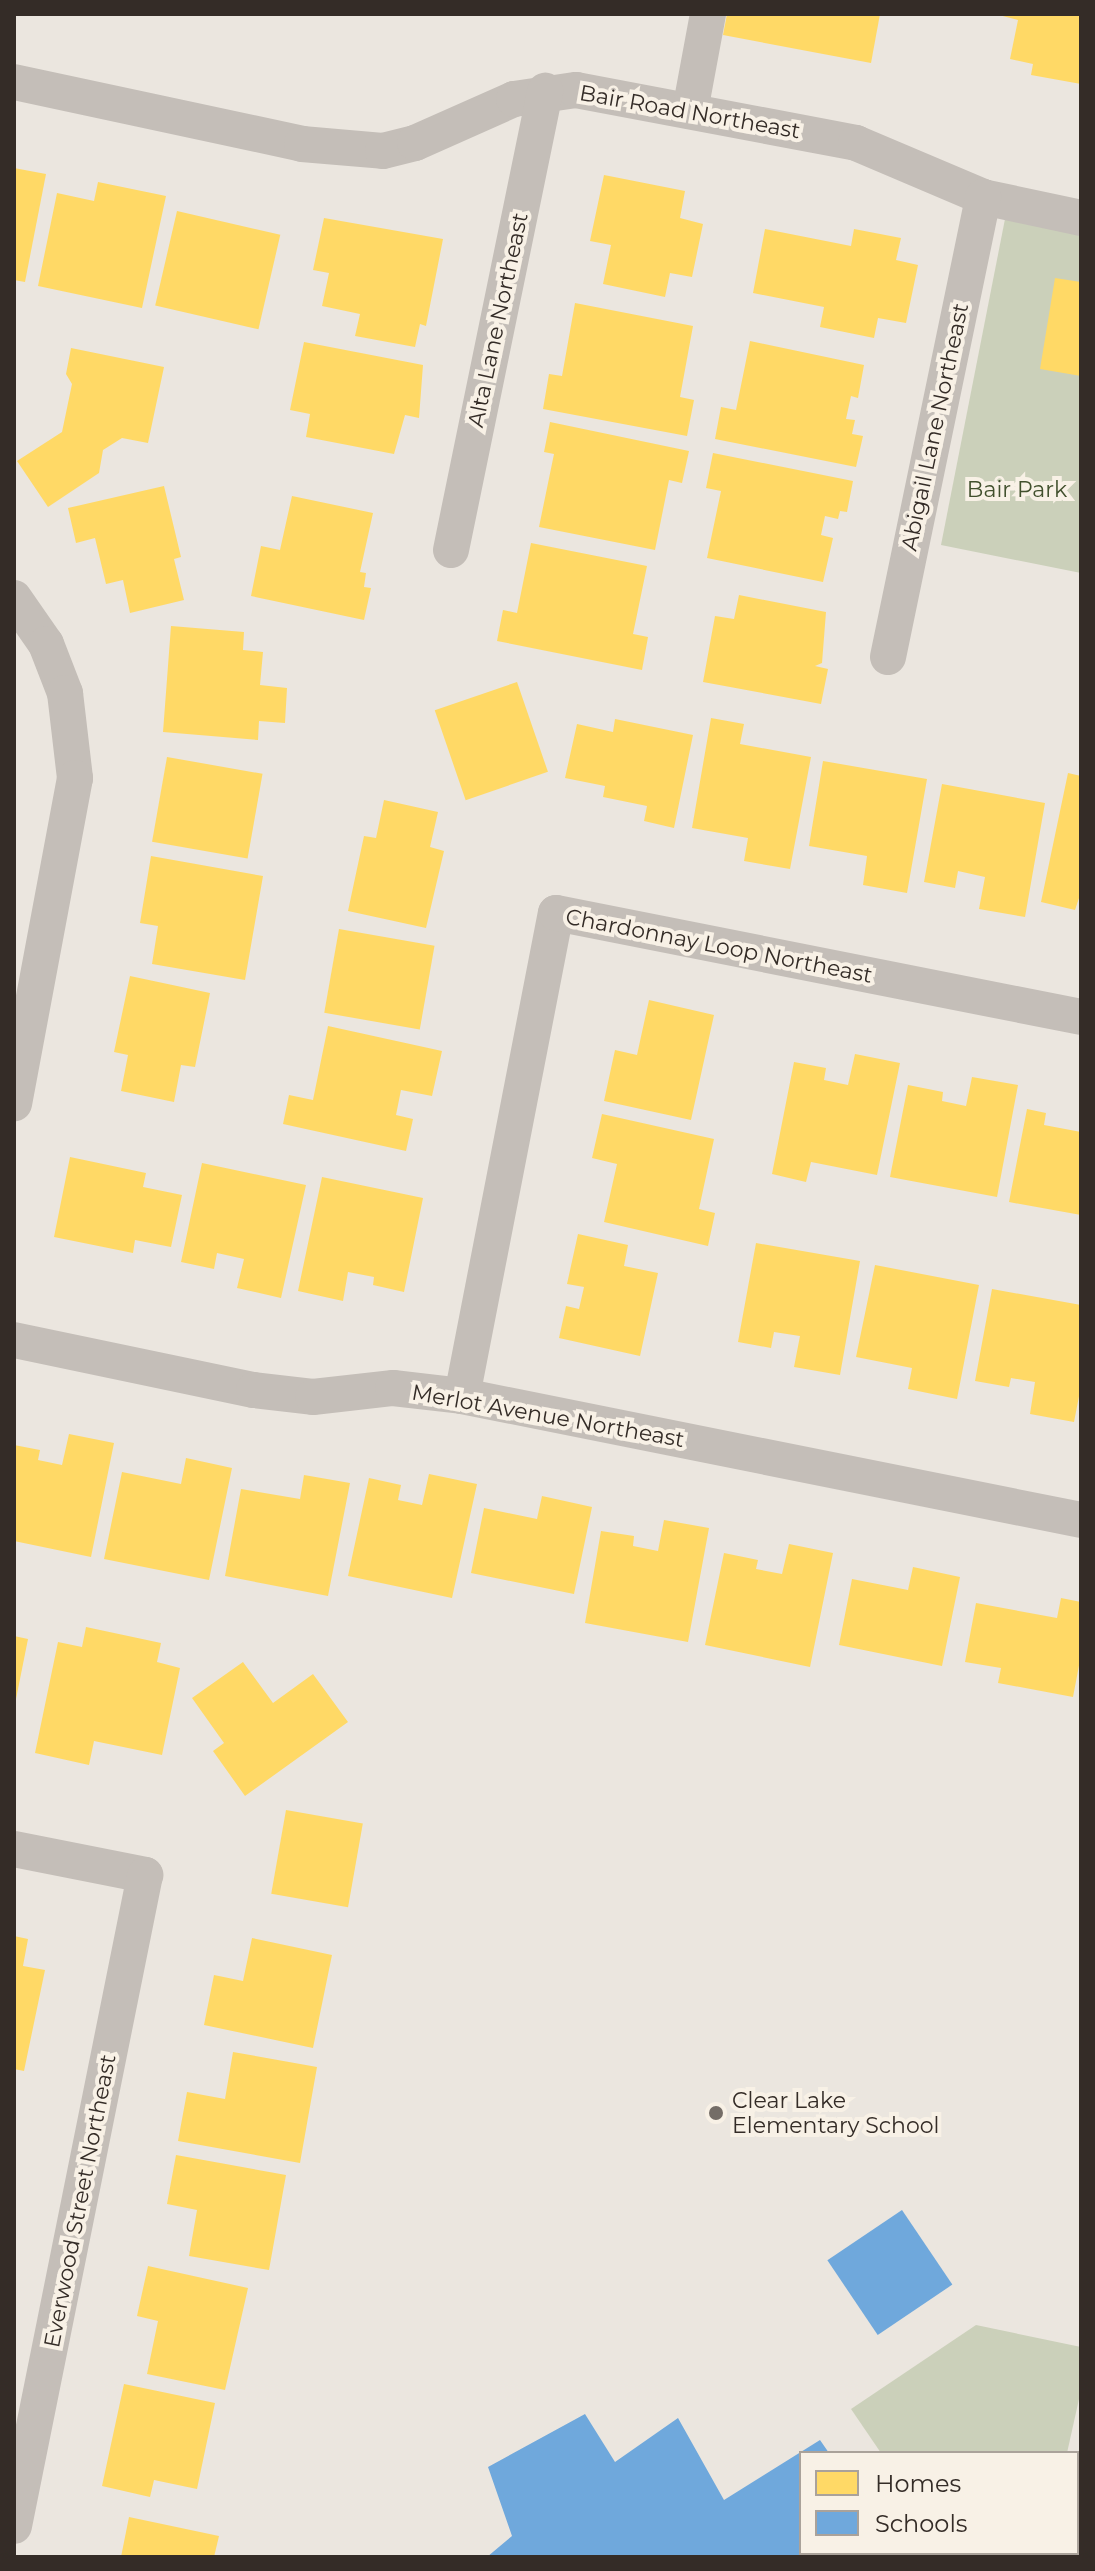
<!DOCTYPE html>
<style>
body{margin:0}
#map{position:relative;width:1095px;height:2571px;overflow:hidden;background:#ebe6df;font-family:Montserrat,sans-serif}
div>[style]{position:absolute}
.green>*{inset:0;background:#cbd0ba}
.homes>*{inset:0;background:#ffd966;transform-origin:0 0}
.schools>*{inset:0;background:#6fa8dc;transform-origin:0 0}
.street>*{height:36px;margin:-18px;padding:0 18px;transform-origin:18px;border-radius:18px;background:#c4beb8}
.dots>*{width:22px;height:22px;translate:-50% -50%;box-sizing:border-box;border:4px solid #f8f1e6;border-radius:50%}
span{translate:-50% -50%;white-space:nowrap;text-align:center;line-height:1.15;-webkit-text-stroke:8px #f8f1e6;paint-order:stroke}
.street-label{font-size:22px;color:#342c27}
.park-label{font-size:22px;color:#41502d}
.poi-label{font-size:22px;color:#342c27}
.left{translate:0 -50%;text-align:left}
.frame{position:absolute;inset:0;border:16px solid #342c27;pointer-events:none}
.legend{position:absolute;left:799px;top:2451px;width:280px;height:104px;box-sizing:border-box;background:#f8f1e6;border:2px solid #aaa29a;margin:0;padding:10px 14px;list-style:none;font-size:24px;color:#342c27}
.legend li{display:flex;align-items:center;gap:16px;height:40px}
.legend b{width:40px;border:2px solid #aaa29a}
</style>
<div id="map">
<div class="green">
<i style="clip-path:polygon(1005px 219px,1081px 234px,1081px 573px,941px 545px)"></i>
<i style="clip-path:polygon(976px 2325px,1081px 2347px,1081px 2390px,1067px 2453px,881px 2453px,851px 2409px)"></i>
</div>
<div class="homes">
<i style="clip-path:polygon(727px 14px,880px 14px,871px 63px,723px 35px)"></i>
<i style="clip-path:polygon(995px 14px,1081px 14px,1081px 84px,1031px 75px,1033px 64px,1010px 59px,1018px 20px)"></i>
<i style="clip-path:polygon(14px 168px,46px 174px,25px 282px,14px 280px)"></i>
<i style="clip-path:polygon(604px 175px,685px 191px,680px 218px,703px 224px,692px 277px,670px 273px,665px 297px,603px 284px,611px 245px,590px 241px)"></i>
<i style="clip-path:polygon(98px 182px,166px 196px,142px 308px,38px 286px,57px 193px,94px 201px)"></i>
<i style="left:177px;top:211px;width:106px;height:97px;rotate:13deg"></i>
<i style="clip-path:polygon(324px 218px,443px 239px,426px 326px,420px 324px,415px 347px,355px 336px,360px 314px,322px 306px,329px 273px,313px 270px)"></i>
<i style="clip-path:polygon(765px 229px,851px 246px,854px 229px,901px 238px,896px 260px,918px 265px,906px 323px,878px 318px,874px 338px,820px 327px,824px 307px,753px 293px)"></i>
<i style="clip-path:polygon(1055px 278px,1081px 282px,1081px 376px,1040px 369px)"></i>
<i style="clip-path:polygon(575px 303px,693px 326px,680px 397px,694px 400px,687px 436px,543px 409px,549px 374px,562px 376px)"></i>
<i style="clip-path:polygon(750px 341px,864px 365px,858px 398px,851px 396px,846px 419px,855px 420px,852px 434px,863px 436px,856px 467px,715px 439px,721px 407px,736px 410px)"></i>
<i style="clip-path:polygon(304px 342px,423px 365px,419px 418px,405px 415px,394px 454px,306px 437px,310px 414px,290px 410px)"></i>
<i style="clip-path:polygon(71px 348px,164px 367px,148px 443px,122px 438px,103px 450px,99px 473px,48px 507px,17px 461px,62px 432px,72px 384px,66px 374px)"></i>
<i style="clip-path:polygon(550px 422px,689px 451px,682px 483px,669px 480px,655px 550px,539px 527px,554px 454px,544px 452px)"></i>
<i style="clip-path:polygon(713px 453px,853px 481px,847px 512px,840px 511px,838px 519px,825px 516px,821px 535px,833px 538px,823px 582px,707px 558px,721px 491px,706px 488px)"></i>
<i style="clip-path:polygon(164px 486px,181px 557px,174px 559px,184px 600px,130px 613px,123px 580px,106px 584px,95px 538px,76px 543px,68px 508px)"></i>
<i style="clip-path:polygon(292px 496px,373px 513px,360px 572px,366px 573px,364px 587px,371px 588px,364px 620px,251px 596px,261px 546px,280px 550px)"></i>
<i style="clip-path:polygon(531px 543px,647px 566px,633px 634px,648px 637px,642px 670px,497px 641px,503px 610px,517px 613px)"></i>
<i style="clip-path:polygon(739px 595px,826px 612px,822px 663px,815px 666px,828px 669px,821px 704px,703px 682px,715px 616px,734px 619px)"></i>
<i style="clip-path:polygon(171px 626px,244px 632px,243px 650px,263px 652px,260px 685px,287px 688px,285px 723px,259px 721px,258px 740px,163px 732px)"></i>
<i style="left:517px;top:682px;width:95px;height:87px;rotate:71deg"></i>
<i style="clip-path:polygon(711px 718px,744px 724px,740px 744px,811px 757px,790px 869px,744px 861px,748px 838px,692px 828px)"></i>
<i style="clip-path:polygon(615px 719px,693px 735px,674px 828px,644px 821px,647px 806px,603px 797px,605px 786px,565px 778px,577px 724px,613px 732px)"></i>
<i style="left:167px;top:757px;width:97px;height:86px;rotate:10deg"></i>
<i style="clip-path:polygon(823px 761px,927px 779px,907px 893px,863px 885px,867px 856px,809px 846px)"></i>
<i style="clip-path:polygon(1068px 773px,1081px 776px,1081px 892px,1075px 910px,1041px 902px)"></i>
<i style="clip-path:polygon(942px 784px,1045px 803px,1025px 917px,979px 909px,985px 877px,958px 871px,955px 888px,924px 882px)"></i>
<i style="clip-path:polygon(384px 800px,438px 812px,430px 847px,444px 851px,426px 928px,348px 911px,364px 836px,376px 838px)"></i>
<i style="clip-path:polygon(151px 856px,263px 876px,245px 980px,152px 964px,158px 926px,140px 923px)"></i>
<i style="left:339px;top:929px;width:97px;height:85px;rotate:10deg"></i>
<i style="clip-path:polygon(130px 976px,210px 993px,195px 1067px,181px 1065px,174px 1102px,121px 1091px,128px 1055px,114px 1052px)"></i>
<i style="clip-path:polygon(649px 1000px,714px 1015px,691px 1120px,604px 1101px,615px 1050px,637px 1055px)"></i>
<i style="clip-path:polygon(328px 1026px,442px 1051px,432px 1096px,401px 1090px,396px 1115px,413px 1119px,406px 1151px,283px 1124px,289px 1095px,313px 1100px)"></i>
<i style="clip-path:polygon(855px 1054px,900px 1063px,877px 1175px,811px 1162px,806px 1182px,772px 1174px,794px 1062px,826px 1068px,824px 1080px,848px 1085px)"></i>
<i style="clip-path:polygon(972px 1077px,1018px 1085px,997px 1197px,890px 1177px,908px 1085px,943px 1092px,942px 1101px,966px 1106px)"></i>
<i style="clip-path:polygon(1027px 1109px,1046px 1113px,1044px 1125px,1081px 1132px,1081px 1215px,1009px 1202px)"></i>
<i style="clip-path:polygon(602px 1114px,714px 1139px,699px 1209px,715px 1213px,708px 1246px,604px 1222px,617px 1164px,592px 1158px)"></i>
<i style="clip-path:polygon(70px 1157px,146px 1173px,143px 1187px,182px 1195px,171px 1247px,135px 1240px,133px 1253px,54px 1237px)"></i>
<i style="clip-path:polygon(202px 1163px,306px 1185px,281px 1298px,237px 1288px,244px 1259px,217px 1253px,214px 1269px,181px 1262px)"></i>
<i style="clip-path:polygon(322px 1177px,423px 1198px,404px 1292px,373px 1285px,374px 1277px,348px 1272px,343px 1301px,298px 1291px)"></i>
<i style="clip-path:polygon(578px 1234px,628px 1245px,624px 1266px,658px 1273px,640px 1356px,559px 1338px,566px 1306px,579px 1309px,584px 1287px,567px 1284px)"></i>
<i style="clip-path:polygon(756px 1243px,860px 1261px,840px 1375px,794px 1367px,800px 1336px,774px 1332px,771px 1348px,738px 1342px)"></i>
<i style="clip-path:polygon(875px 1265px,979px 1285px,957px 1399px,908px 1389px,912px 1368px,856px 1357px)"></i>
<i style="clip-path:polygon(992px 1289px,1081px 1305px,1081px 1386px,1074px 1422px,1030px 1414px,1035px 1382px,1011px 1378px,1009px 1387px,975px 1381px)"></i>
<i style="clip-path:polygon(69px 1434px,114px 1443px,91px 1557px,14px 1541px,14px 1445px,40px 1450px,38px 1460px,62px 1465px)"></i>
<i style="clip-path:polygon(186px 1458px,232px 1468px,209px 1580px,104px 1559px,122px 1472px,181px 1484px)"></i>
<i style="clip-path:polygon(429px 1474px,477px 1484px,452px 1598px,348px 1576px,369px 1478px,401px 1485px,398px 1500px,422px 1505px)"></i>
<i style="clip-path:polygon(304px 1475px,350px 1483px,328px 1596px,225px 1576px,241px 1489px,300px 1499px)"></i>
<i style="clip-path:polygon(542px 1496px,592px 1507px,574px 1594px,471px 1573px,484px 1508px,537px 1519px)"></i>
<i style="clip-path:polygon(664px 1520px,709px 1528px,688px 1642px,585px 1623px,601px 1531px,634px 1536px,633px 1546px,658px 1551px)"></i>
<i style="clip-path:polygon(789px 1544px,833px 1553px,810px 1667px,705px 1645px,724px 1553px,758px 1560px,756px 1569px,782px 1574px)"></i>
<i style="clip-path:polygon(913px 1567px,960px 1577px,942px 1666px,839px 1645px,852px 1579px,908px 1590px)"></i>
<i style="clip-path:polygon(1061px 1598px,1081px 1602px,1081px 1655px,1073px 1697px,998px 1683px,1001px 1668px,965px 1662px,976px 1603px,1057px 1618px)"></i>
<i style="clip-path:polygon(86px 1627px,161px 1643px,157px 1662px,180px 1668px,162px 1755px,94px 1741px,89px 1765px,35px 1753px,58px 1642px,82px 1647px)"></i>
<i style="clip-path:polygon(14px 1636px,28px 1639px,15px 1704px,14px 1704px)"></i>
<i style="clip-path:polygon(243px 1662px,273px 1703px,313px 1674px,348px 1722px,245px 1796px,213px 1751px,224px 1743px,192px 1698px)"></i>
<i style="left:286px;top:1810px;width:78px;height:85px;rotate:10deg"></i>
<i style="clip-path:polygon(14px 1936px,28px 1939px,23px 1966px,45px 1970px,24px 2071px,14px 2069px)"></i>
<i style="clip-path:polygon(252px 1938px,332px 1955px,313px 2048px,204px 2025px,214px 1975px,243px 1981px)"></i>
<i style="clip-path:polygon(233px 2052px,317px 2067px,300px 2163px,178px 2141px,187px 2092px,225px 2099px)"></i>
<i style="clip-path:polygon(176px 2155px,286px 2175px,269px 2270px,189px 2256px,197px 2210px,167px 2204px)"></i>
<i style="clip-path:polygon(148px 2266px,248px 2288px,225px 2390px,147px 2374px,158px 2321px,137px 2316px)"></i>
<i style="clip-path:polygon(124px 2384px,215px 2403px,197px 2489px,154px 2480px,150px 2497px,102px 2486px)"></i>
<i style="clip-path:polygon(129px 2517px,219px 2536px,214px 2557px,121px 2557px)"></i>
</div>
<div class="schools">
<i style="left:902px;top:2210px;width:90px;height:90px;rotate:56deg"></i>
<i style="clip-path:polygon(585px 2414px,615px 2462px,678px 2418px,724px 2500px,820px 2440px,829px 2453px,801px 2453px,801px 2553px,966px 2557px,487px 2557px,512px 2536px,488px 2467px)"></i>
</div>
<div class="street">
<i style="left:14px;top:82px;width:295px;rotate:12.1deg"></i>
<i style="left:302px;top:144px;width:81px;rotate:4.9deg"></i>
<i style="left:383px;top:151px;width:33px;rotate:-14deg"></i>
<i style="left:415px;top:143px;width:108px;rotate:-24deg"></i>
<i style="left:514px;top:99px;width:63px;rotate:-8.3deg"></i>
<i style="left:576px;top:90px;width:285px;rotate:10.7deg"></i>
<i style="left:856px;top:143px;width:138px;rotate:23deg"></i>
<i style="left:983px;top:197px;width:100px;rotate:12.1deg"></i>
<i style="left:690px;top:111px;width:99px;rotate:-79.5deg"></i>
<i style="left:451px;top:550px;width:469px;rotate:-78.4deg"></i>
<i style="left:14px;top:598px;width:56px;rotate:55.2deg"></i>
<i style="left:46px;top:644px;width:53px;rotate:68.8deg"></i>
<i style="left:65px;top:693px;width:86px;rotate:83.3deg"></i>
<i style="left:75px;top:778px;width:331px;rotate:100.6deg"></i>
<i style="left:888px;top:657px;width:470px;rotate:-78.3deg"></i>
<i style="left:14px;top:1340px;width:245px;rotate:11.8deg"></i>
<i style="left:254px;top:1390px;width:59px;rotate:6.8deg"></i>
<i style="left:313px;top:1397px;width:81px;rotate:-6.4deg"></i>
<i style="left:393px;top:1388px;width:69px;rotate:6.6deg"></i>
<i style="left:462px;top:1396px;width:631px;rotate:11.33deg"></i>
<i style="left:462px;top:1396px;width:492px;rotate:-79deg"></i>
<i style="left:556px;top:913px;width:535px;rotate:11.2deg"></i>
<i style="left:14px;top:1849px;width:134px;rotate:11.2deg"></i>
<i style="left:145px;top:1875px;width:664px;rotate:101.38deg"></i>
</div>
<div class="dots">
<i style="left:716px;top:2113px;background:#746d67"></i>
</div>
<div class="street-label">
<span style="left:690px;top:112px;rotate:10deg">Bair Road Northeast</span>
<span style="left:498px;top:320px;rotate:-78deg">Alta Lane Northeast</span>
<span style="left:935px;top:427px;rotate:-78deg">Abigail Lane Northeast</span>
<span style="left:719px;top:946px;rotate:11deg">Chardonnay Loop Northeast</span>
<span style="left:548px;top:1416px;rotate:10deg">Merlot Avenue Northeast</span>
<span style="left:80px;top:2201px;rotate:-79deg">Everwood Street Northeast</span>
</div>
<div class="park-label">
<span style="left:1017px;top:490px">Bair Park</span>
</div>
<div class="poi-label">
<span class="left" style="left:732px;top:2113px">Clear Lake<br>Elementary School</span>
</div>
<div class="frame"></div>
<ul class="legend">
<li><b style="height:22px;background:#ffd966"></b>Homes</li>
<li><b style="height:22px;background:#6fa8dc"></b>Schools</li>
</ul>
</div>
